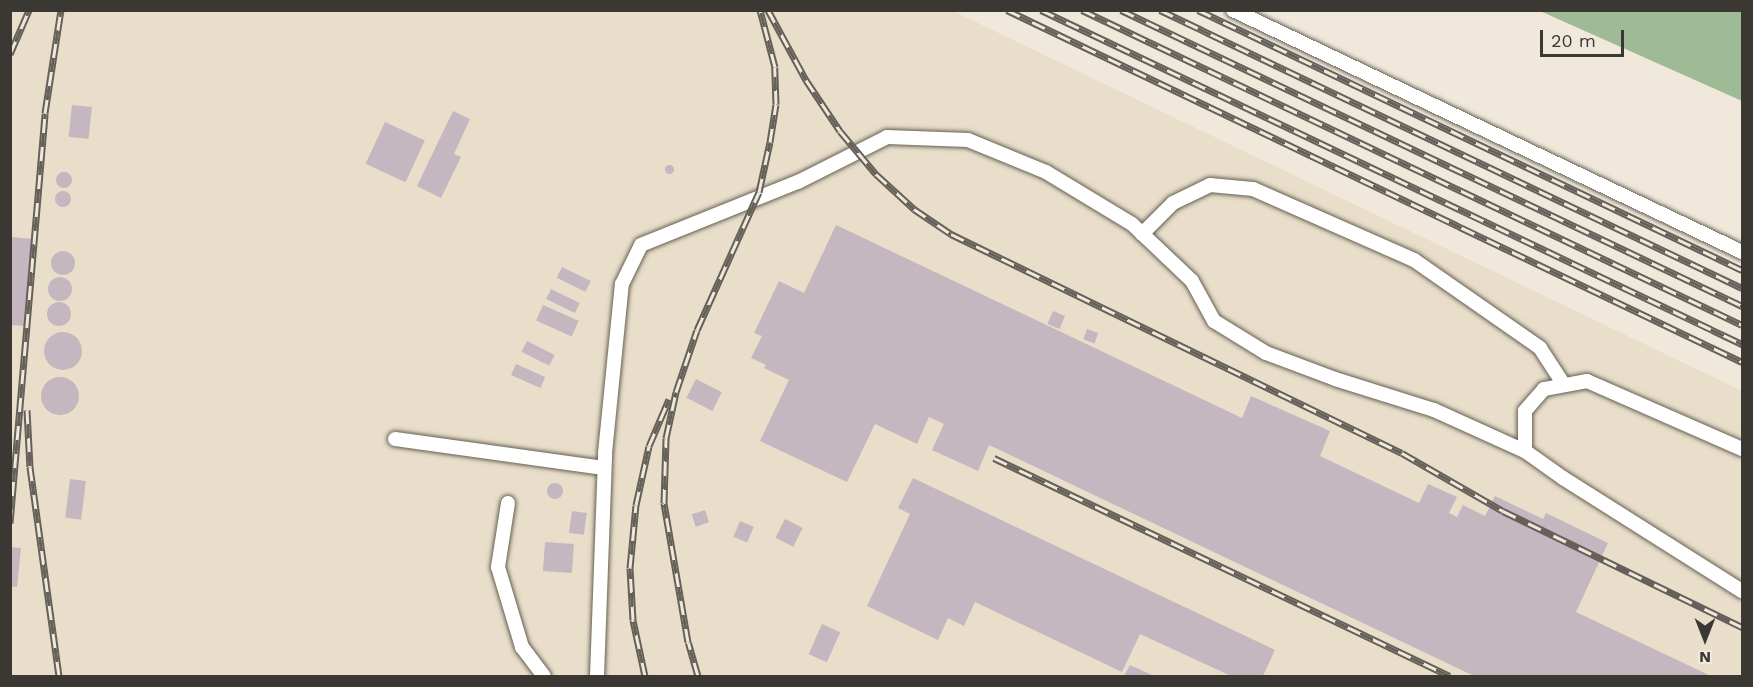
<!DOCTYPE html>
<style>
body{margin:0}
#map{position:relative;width:1753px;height:687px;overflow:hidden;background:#f0e9db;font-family:"Work Sans",sans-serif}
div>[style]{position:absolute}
.built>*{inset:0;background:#e9deca}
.forest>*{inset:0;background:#9ebb95}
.building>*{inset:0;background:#c5b7c0;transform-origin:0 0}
.round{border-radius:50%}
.roads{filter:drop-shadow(0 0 2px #655f53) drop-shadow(0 0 2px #655f53)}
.lane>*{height:14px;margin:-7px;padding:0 7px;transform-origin:7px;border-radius:7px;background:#fff}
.rail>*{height:7px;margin-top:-3.5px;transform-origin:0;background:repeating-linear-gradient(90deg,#f0e9db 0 14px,#65615a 0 28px);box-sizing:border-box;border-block:2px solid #65615a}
span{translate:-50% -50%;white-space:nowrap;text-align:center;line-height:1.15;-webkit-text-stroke:5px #f0e9db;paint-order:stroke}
.frame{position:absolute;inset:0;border:12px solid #3b3833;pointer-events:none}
.north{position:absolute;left:1675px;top:609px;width:60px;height:60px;-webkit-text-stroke:4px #f0e9db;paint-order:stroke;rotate:180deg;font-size:16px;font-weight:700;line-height:24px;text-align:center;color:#3b3833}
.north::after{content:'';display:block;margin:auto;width:21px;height:27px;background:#3b3833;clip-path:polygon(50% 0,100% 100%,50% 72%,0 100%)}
.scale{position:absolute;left:1540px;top:30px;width:84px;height:27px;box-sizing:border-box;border:3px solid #3b3833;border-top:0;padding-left:8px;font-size:18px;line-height:21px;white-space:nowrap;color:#3b3833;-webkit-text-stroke:4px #f0e9db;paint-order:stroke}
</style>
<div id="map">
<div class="built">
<i style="clip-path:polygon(10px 11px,953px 11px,1742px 391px,1742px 676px,11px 676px)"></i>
</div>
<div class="forest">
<i style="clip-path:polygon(1540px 11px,1742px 11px,1742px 101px)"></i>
</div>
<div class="building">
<i style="left:72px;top:105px;width:20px;height:32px;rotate:6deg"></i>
<i style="clip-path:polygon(453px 111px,470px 119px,454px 154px,461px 157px,441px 198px,417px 186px)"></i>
<i style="left:385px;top:122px;width:44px;height:46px;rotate:25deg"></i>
<i class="round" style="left:664.5px;top:164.5px;width:9px;height:9px"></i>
<i class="round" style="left:56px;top:172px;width:16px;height:16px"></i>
<i class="round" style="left:55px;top:191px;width:16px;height:16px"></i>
<i style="clip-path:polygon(836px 225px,1242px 418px,1251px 396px,1330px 431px,1320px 456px,1419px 503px,1428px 484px,1457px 497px,1449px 513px,1457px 517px,1463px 505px,1485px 516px,1495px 496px,1543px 519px,1546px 513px,1608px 543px,1576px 612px,1711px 676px,1474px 676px,989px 445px,978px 471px,932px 450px,944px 424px,929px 417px,917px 444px,875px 424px,847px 482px,760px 441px,789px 380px,764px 368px,766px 365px,751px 358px,762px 336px,754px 333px,779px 281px,804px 293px)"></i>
<i style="clip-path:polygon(10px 237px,34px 239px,25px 326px,10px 325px)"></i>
<i class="round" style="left:51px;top:251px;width:24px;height:24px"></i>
<i style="left:562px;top:267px;width:32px;height:12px;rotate:26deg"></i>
<i class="round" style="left:48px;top:277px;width:24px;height:24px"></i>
<i style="left:551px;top:289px;width:32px;height:11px;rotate:26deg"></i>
<i class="round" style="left:47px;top:302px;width:24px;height:24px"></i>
<i style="left:543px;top:305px;width:39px;height:17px;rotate:24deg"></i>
<i style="left:1053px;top:311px;width:13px;height:14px;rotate:23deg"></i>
<i style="left:1087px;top:329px;width:12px;height:11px;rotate:20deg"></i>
<i class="round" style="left:44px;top:332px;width:38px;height:38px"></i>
<i style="left:527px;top:341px;width:31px;height:12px;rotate:27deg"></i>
<i style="left:516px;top:364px;width:32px;height:12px;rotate:24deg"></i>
<i class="round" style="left:41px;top:377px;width:38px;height:38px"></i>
<i style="left:696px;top:379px;width:29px;height:21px;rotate:27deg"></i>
<i style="clip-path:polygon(913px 478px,1275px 650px,1263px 676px,1231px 676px,1140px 634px,1122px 672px,975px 602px,964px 626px,948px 618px,938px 640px,867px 606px,910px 514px,898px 508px)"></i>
<i style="left:70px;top:479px;width:16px;height:39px;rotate:7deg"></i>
<i class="round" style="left:547px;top:483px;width:16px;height:16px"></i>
<i style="left:705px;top:510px;width:13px;height:14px;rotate:72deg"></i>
<i style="left:572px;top:511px;width:15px;height:22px;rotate:8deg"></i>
<i style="left:785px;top:519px;width:20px;height:21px;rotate:27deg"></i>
<i style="left:740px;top:521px;width:15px;height:17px;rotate:23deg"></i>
<i style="left:545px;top:542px;width:29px;height:29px;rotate:4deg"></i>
<i style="clip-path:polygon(10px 547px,21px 548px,17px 587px,10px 586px)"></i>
<i style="left:822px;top:624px;width:20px;height:33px;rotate:24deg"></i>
<i style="clip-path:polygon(1130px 665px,1154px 676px,1124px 676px)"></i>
</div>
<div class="roads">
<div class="lane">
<i style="left:1233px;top:10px;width:564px;rotate:25.43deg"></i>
<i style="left:1142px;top:234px;width:44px;rotate:-45deg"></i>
<i style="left:1173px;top:203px;width:41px;rotate:-25.9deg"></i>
<i style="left:1210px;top:185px;width:43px;rotate:5.3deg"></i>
<i style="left:1253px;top:189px;width:176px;rotate:23.8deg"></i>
<i style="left:1414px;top:260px;width:154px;rotate:34.9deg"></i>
<i style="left:1540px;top:348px;width:44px;rotate:57deg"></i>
<i style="left:395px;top:439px;width:211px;rotate:7.9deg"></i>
<i style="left:1742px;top:449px;width:169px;rotate:-156.3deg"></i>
<i style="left:1587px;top:381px;width:44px;rotate:169.5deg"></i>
<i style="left:1544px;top:389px;width:29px;rotate:131deg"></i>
<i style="left:1525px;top:411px;width:40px;rotate:90deg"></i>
<i style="left:1525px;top:451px;width:47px;rotate:35.4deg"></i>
<i style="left:1563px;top:478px;width:212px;rotate:32.3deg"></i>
<i style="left:508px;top:503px;width:65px;rotate:98.9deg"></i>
<i style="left:498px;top:567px;width:84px;rotate:73.3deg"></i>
<i style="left:522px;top:647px;width:36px;rotate:53deg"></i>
<i style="left:597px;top:676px;width:223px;rotate:-87.9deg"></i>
<i style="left:605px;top:453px;width:170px;rotate:-84.3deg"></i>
<i style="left:622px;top:284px;width:43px;rotate:-64deg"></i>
<i style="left:641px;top:245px;width:169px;rotate:-21.9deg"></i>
<i style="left:798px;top:182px;width:100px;rotate:-26.8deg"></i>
<i style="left:887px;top:137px;width:81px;rotate:2.1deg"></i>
<i style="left:968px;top:140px;width:84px;rotate:22.3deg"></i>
<i style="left:1046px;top:172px;width:100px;rotate:31.2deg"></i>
<i style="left:1132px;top:224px;width:83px;rotate:43.5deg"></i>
<i style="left:1192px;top:281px;width:46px;rotate:61.2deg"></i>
<i style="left:1214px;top:321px;width:61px;rotate:31.6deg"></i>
<i style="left:1266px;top:353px;width:74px;rotate:20.6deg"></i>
<i style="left:1335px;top:379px;width:104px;rotate:17.4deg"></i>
<i style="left:1434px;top:410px;width:100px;rotate:24.3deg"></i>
</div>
</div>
<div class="rail">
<i style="left:768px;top:10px;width:80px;rotate:61.5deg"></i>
<i style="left:806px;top:80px;width:61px;rotate:56.3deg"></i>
<i style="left:840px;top:131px;width:56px;rotate:50.1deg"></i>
<i style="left:876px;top:174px;width:52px;rotate:42.6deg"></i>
<i style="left:914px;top:209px;width:45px;rotate:34deg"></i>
<i style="left:951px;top:234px;width:501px;rotate:25.9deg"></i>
<i style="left:1402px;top:453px;width:116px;rotate:29.9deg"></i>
<i style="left:1503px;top:511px;width:266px;rotate:25.9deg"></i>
<i style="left:1007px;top:10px;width:815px;rotate:25.59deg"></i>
<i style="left:1041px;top:10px;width:777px;rotate:25.48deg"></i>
<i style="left:1082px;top:10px;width:731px;rotate:25.51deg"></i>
<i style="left:1121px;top:10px;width:688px;rotate:25.48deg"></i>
<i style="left:1160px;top:10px;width:645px;rotate:25.53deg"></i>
<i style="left:1198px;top:10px;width:603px;rotate:25.55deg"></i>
<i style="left:10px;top:54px;width:48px;rotate:-66.6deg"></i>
<i style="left:27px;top:410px;width:57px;rotate:87deg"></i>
<i style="left:30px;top:467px;width:211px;rotate:82.1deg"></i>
<i style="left:994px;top:458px;width:505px;rotate:25.55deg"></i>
<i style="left:10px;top:523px;width:411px;rotate:-85.1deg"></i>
<i style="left:45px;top:113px;width:104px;rotate:-81.2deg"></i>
<i style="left:645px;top:676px;width:57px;rotate:-102.1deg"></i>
<i style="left:633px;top:620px;width:52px;rotate:-93.3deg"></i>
<i style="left:630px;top:568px;width:63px;rotate:-84.6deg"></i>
<i style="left:636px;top:505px;width:60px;rotate:-77.6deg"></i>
<i style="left:649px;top:446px;width:51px;rotate:-66.9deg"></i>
<i style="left:698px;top:676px;width:35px;rotate:-106deg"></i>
<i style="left:688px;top:642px;width:141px;rotate:-99.8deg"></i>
<i style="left:664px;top:503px;width:65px;rotate:-88.2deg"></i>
<i style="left:666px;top:438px;width:47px;rotate:-77.7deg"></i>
<i style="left:676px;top:392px;width:65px;rotate:-71.3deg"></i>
<i style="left:697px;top:330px;width:151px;rotate:-65.8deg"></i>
<i style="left:759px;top:192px;width:51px;rotate:-77.6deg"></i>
<i style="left:770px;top:142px;width:38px;rotate:-81deg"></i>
<i style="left:776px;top:104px;width:37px;rotate:-92deg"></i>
<i style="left:775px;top:67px;width:59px;rotate:-104.7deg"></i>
</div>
<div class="frame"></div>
<div class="north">N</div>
<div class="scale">20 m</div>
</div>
